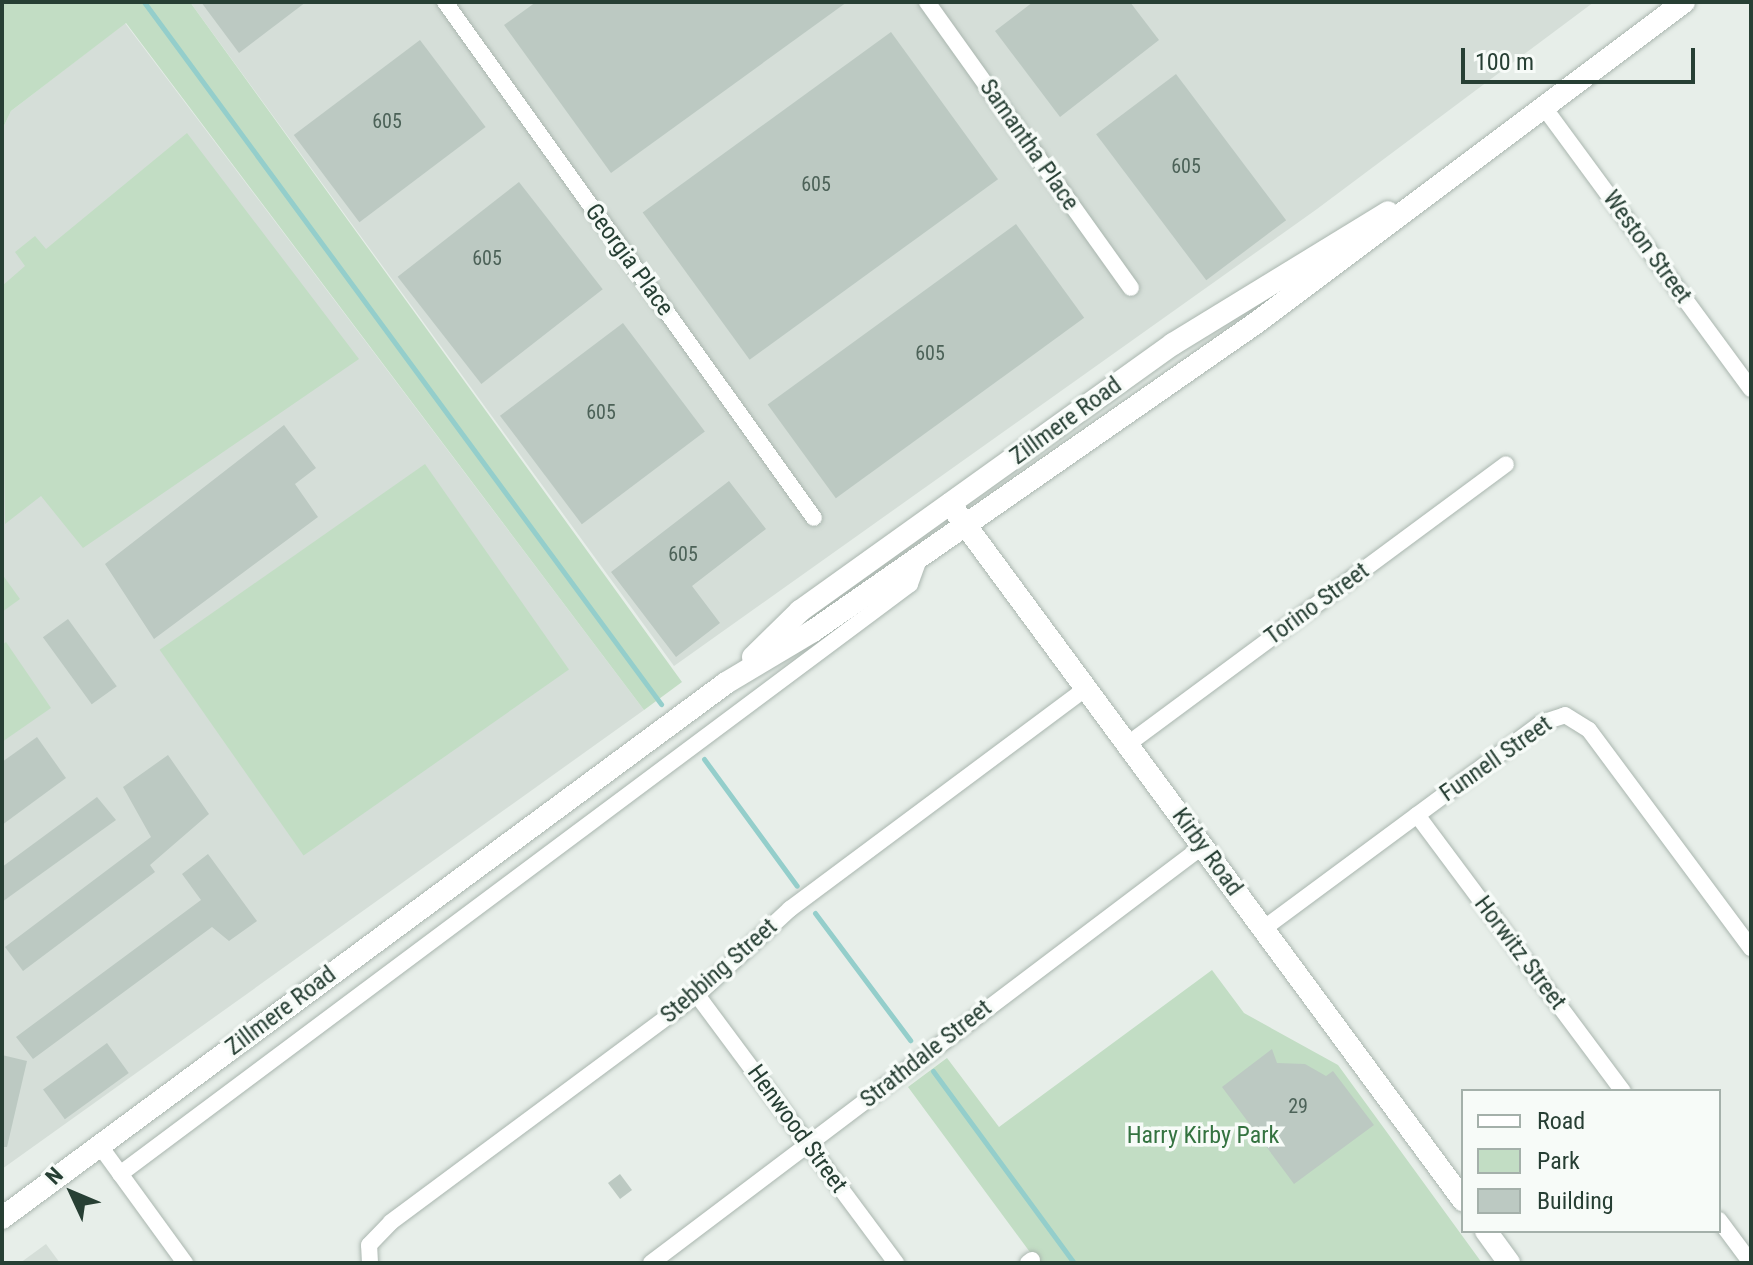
<!DOCTYPE html>
<style>
body{margin:0}
#map{position:relative;width:1753px;height:1265px;overflow:hidden;background:#e7eee9;font-family:"Roboto Condensed",sans-serif}
div>[style]{position:absolute}
.built>*{inset:0;background:#d5ded8}
.green>*{inset:0;background:#c2ddc4;transform-origin:0 0}
.stream>*{height:5px;margin:-2.5px;padding:0 2.5px;transform-origin:2.5px;border-radius:2.5px;background:#94cecb}
.building>*{inset:0;background:#bcc9c2;transform-origin:0 0}
.roads{filter:drop-shadow(0 0 2px #aab6af) drop-shadow(0 0 2px #aab6af)}
.street>*{height:16px;margin:-8px;padding:0 8px;transform-origin:8px;border-radius:8px;background:#fff}
.secondary>*{height:22px;margin:-11px;padding:0 11px;transform-origin:11px;border-radius:11px;background:#fff}
span{translate:-50% -50%;white-space:nowrap;text-align:center;line-height:1.15;-webkit-text-stroke:7px #f7fbf8;paint-order:stroke}
.number-label{font-size:20px;color:#4c6258}
.number-label span{-webkit-text-stroke-width:0}
.street-label{font-size:24px;color:#273f34}
.park-label{font-size:24px;color:#347340}
.frame{position:absolute;inset:0;border:4px solid #273f34;pointer-events:none}
.legend{position:absolute;left:1461px;top:1089px;width:260px;height:144px;box-sizing:border-box;background:#f7fbf8;border:2px solid #a4b0aa;margin:0;padding:10px 14px;list-style:none;font-size:24px;color:#273f34}
.legend li{display:flex;align-items:center;gap:16px;height:40px}
.legend b{width:40px;border:2px solid #a4b0aa}
.north{position:absolute;left:32px;top:1153px;width:80px;height:80px;-webkit-text-stroke:6px #f7fbf8;paint-order:stroke;rotate:314deg;font-size:22px;font-weight:700;line-height:32px;text-align:center;color:#273f34}
.north::after{content:'';display:block;margin:auto;width:28px;height:36px;background:#273f34;clip-path:polygon(50% 0,100% 100%,50% 72%,0 100%)}
.scale{position:absolute;left:1461px;top:48px;width:234px;height:36px;box-sizing:border-box;border:4px solid #273f34;border-top:0;padding-left:10px;font-size:24px;line-height:28px;white-space:nowrap;color:#273f34;-webkit-text-stroke:6px #f7fbf8;paint-order:stroke}
</style>
<div id="map">
<div class="built">
<i style="clip-path:polygon(190px 2px,1594px 2px,1317px 209px,674px 666px)"></i>
<i style="clip-path:polygon(125px 23px,644px 710px,2px 1169px,2px 130px,11px 111px)"></i>
<i style="clip-path:polygon(46px 1244px,60px 1263px,20px 1263px)"></i>
</div>
<div class="green">
<i style="clip-path:polygon(2px 2px,190px 2px,682px 682px,644px 710px,126px 23px,11px 111px,2px 130px)"></i>
<i style="clip-path:polygon(187px 133px,359px 359px,83px 548px,41px 496px,5px 524px,2px 286px,25px 266px,15px 252px,35px 236px,46px 249px)"></i>
<i style="left:425px;top:464px;width:251px;height:324px;rotate:55deg"></i>
<i style="clip-path:polygon(2px 574px,20px 599px,2px 612px)"></i>
<i style="clip-path:polygon(6px 642px,51px 708px,2px 742px,2px 645px)"></i>
<i style="clip-path:polygon(1212px 970px,1244px 1013px,1338px 1065px,1482px 1263px,1038px 1263px,908px 1087px,947px 1058px,999px 1127px)"></i>
</div>
<div class="stream">
<i style="left:144px;top:2px;width:872px;rotate:53.63deg"></i>
<i style="left:704px;top:759px;width:157px;rotate:53.8deg"></i>
<i style="left:815px;top:913px;width:159px;rotate:53.2deg"></i>
<i style="left:933px;top:1071px;width:238px;rotate:53.7deg"></i>
</div>
<div class="building">
<i style="clip-path:polygon(201px 2px,306px 2px,239px 53px)"></i>
<i style="clip-path:polygon(536px 2px,847px 2px,611px 173px,504px 25px)"></i>
<i style="clip-path:polygon(1033px 2px,1130px 2px,1159px 40px,1060px 117px,995px 31px)"></i>
<i style="left:891px;top:32px;width:182px;height:307px;rotate:54deg"></i>
<i style="left:420px;top:40px;width:109px;height:158px;rotate:53deg"></i>
<i style="left:1176px;top:74px;width:183px;height:100px;rotate:53deg"></i>
<i style="left:519px;top:182px;width:136px;height:154px;rotate:52deg"></i>
<i style="left:1016px;top:224px;width:116px;height:307px;rotate:54deg"></i>
<i style="left:623px;top:323px;width:136px;height:154px;rotate:53deg"></i>
<i style="clip-path:polygon(284px 425px,316px 468px,295px 484px,318px 517px,154px 639px,105px 564px)"></i>
<i style="clip-path:polygon(729px 481px,766px 529px,692px 586px,720px 623px,676px 657px,611px 572px)"></i>
<i style="left:68px;top:619px;width:83px;height:31px;rotate:54deg"></i>
<i style="clip-path:polygon(37px 737px,66px 778px,2px 825px,2px 762px)"></i>
<i style="clip-path:polygon(168px 755px,209px 814px,150px 865px,155px 872px,23px 971px,5px 947px,151px 837px,123px 787px)"></i>
<i style="clip-path:polygon(97px 797px,116px 820px,2px 902px,2px 867px)"></i>
<i style="clip-path:polygon(208px 854px,257px 921px,229px 941px,212px 927px,33px 1059px,16px 1037px,201px 900px,182px 874px)"></i>
<i style="left:107px;top:1043px;width:37px;height:79px;rotate:54deg"></i>
<i style="clip-path:polygon(1272px 1049px,1277px 1063px,1305px 1064px,1326px 1076px,1333px 1071px,1374px 1125px,1294px 1184px,1222px 1087px)"></i>
<i style="clip-path:polygon(2px 1055px,27px 1061px,7px 1147px,2px 1147px)"></i>
<i style="left:620px;top:1174px;width:20px;height:15px;rotate:53deg"></i>
</div>
<div class="roads">
<div class="street">
<i style="left:445px;top:2px;width:634px;rotate:54.43deg"></i>
<i style="left:927px;top:2px;width:351px;rotate:54.5deg"></i>
<i style="left:1543px;top:106px;width:351px;rotate:53.7deg"></i>
<i style="left:1128px;top:744px;width:470px;rotate:-36.5deg"></i>
<i style="left:1417px;top:815px;width:344px;rotate:53.3deg"></i>
<i style="left:1263px;top:929px;width:346px;rotate:-36.5deg"></i>
<i style="left:1541px;top:723px;width:25px;rotate:-18deg"></i>
<i style="left:1565px;top:715px;width:28px;rotate:32deg"></i>
<i style="left:1589px;top:730px;width:272px;rotate:53.4deg"></i>
<i style="left:697px;top:995px;width:334px;rotate:53.4deg"></i>
<i style="left:100px;top:1146px;width:145px;rotate:54deg"></i>
<i style="left:120px;top:1174px;width:986px;rotate:-36.75deg"></i>
<i style="left:910px;top:584px;width:29px;rotate:-70deg"></i>
<i style="left:1719px;top:1220px;width:54px;rotate:53.3deg"></i>
<i style="left:370px;top:1263px;width:18px;rotate:-93deg"></i>
<i style="left:369px;top:1245px;width:32px;rotate:-46deg"></i>
<i style="left:391px;top:1222px;width:381px;rotate:-36.6deg"></i>
<i style="left:697px;top:995px;width:127px;rotate:-42.8deg"></i>
<i style="left:790px;top:909px;width:369px;rotate:-36.7deg"></i>
<i style="left:651px;top:1263px;width:692px;rotate:-37.07deg"></i>
<i style="left:1028px;top:1263px;width:5px;rotate:-37deg"></i>
</div>
<div class="secondary">
<i style="left:950px;top:504px;width:865px;rotate:53.61deg"></i>
<i style="left:753px;top:657px;width:66px;rotate:-44.4deg"></i>
<i style="left:800px;top:611px;width:459px;rotate:-35.6deg"></i>
<i style="left:1173px;top:344px;width:252px;rotate:-31.5deg"></i>
<i style="left:2px;top:1218px;width:900px;rotate:-36.46deg"></i>
<i style="left:726px;top:683px;width:101px;rotate:-30.9deg"></i>
<i style="left:813px;top:631px;width:540px;rotate:-34.81deg"></i>
<i style="left:1256px;top:323px;width:535px;rotate:-36.87deg"></i>
<i style="left:1486px;top:1231px;width:39px;rotate:54deg"></i>
</div>
</div>
<div class="number-label">
<span style="left:387px;top:121px">605</span>
<span style="left:1186px;top:166px">605</span>
<span style="left:816px;top:184px">605</span>
<span style="left:487px;top:258px">605</span>
<span style="left:930px;top:353px">605</span>
<span style="left:601px;top:412px">605</span>
<span style="left:683px;top:554px">605</span>
<span style="left:1298px;top:1106px">29</span>
</div>
<div class="street-label">
<span style="left:1029px;top:145px;rotate:55deg">Samantha Place</span>
<span style="left:1647px;top:247px;rotate:54deg">Weston Street</span>
<span style="left:629px;top:260px;rotate:54deg">Georgia Place</span>
<span style="left:1066px;top:421px;rotate:-36deg">Zillmere Road</span>
<span style="left:1317px;top:604px;rotate:-36deg">Torino Street</span>
<span style="left:1496px;top:759px;rotate:-35deg">Funnell Street</span>
<span style="left:1207px;top:852px;rotate:54deg">Kirby Road</span>
<span style="left:1520px;top:953px;rotate:53deg">Horwitz Street</span>
<span style="left:719px;top:971px;rotate:-41deg">Stebbing Street</span>
<span style="left:281px;top:1011px;rotate:-37deg">Zillmere Road</span>
<span style="left:926px;top:1054px;rotate:-38deg">Strathdale Street</span>
<span style="left:797px;top:1129px;rotate:54deg">Henwood Street</span>
</div>
<div class="park-label">
<span style="left:1203px;top:1136px">Harry Kirby Park</span>
</div>
<div class="frame"></div>
<ul class="legend">
<li><b style="height:10px;background:#fff"></b>Road</li>
<li><b style="height:22px;background:#c2ddc4"></b>Park</li>
<li><b style="height:22px;background:#bcc9c2"></b>Building</li>
</ul>
<div class="north">N</div>
<div class="scale">100 m</div>
</div>
